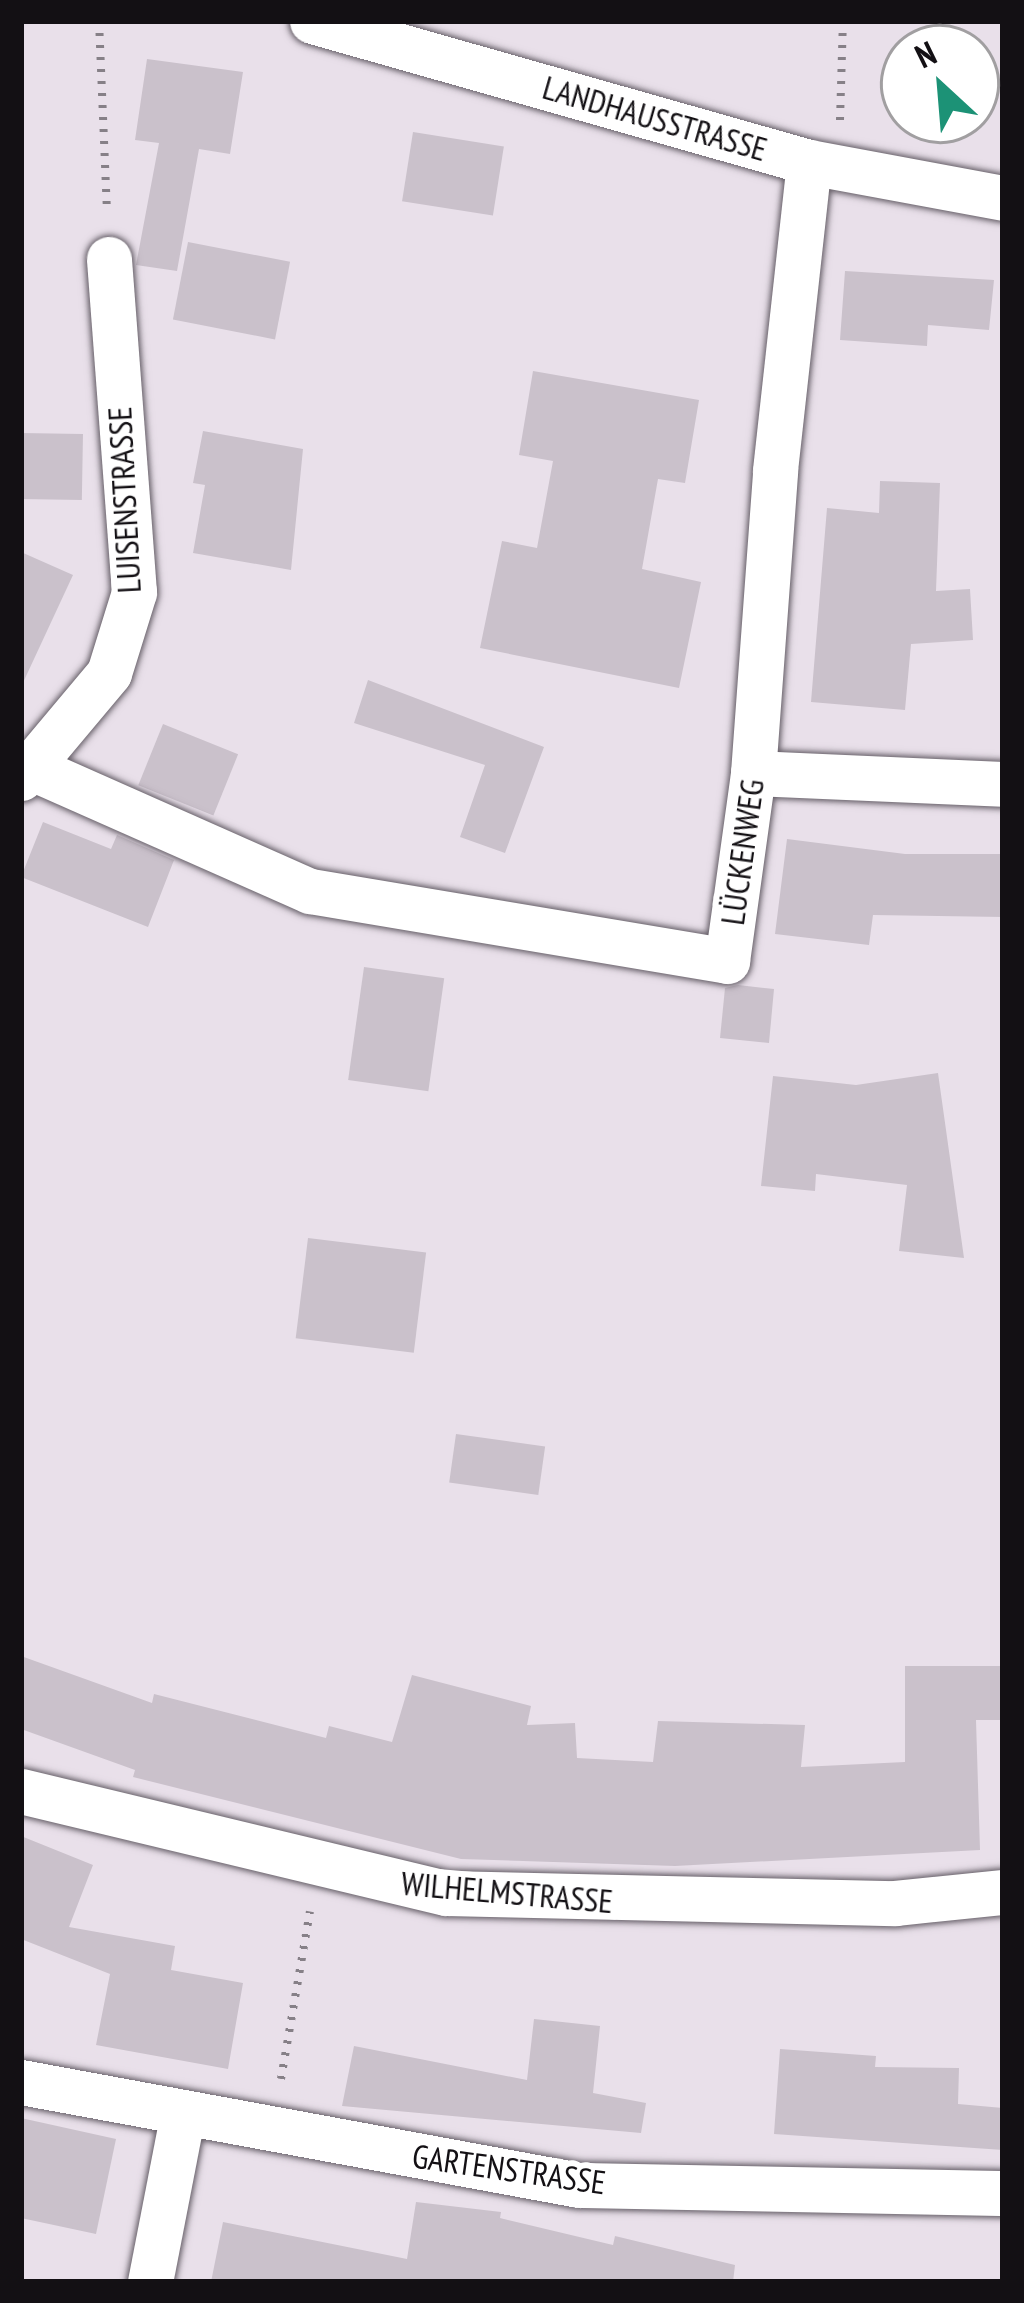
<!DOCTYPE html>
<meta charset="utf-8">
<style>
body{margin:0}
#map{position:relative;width:1024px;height:2303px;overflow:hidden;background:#e9e0ea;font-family:"PT Sans Narrow",sans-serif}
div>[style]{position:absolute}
.building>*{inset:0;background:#cac1cb;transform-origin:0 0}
.path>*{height:8px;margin-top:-4px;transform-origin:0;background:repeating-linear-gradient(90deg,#868087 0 3px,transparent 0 12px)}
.roads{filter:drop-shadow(0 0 3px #665f68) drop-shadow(0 0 3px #665f68)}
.minor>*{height:45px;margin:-22.5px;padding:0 22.5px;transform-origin:22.5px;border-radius:22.5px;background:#fff}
span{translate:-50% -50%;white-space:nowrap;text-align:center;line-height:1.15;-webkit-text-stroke:12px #fff;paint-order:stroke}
.street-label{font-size:33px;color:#131014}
.frame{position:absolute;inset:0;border:24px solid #131014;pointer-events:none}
.north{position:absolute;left:880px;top:24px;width:120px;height:120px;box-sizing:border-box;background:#fff;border:3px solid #a19fa1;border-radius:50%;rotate:334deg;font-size:33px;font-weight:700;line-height:48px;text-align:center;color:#131014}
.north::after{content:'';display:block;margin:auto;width:42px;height:54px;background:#1c9276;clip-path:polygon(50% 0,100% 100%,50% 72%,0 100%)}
</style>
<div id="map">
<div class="building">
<i style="clip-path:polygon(147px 59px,243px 72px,230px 154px,199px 149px,177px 271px,136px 265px,159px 143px,135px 140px)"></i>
<i style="left:413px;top:132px;width:92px;height:70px;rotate:9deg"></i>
<i style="left:188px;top:242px;width:104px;height:79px;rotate:11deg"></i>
<i style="clip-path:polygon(845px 271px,994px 280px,989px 330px,928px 325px,927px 346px,840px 340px)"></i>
<i style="clip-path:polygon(533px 371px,699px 400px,685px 483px,658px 479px,642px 569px,701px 582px,679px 688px,480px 648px,502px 541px,537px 548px,553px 461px,519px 455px)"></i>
<i style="clip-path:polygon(203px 431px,303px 449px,291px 570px,193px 553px,205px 485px,193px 483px)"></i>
<i style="left:21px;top:433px;width:62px;height:66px;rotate:1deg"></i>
<i style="clip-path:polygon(880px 481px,940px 483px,936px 591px,970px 589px,973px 640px,911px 644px,905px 710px,811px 702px,827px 508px,879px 513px)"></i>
<i style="clip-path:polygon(21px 552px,73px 575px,21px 687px)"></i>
<i style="clip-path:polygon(368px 680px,544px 747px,505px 853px,460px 837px,485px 765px,354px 723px)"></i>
<i style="left:163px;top:724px;width:81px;height:66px;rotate:22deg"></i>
<i style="clip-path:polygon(43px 822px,111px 849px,117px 835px,174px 860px,148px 927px,21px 877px)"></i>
<i style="clip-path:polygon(787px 839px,905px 854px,1003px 854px,1003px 917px,873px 915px,869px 945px,775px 934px)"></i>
<i style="left:364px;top:967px;width:81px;height:114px;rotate:8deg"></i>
<i style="clip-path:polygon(738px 985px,774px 989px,769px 1043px,720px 1038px,725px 988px)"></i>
<i style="clip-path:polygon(938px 1073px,964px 1258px,899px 1251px,907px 1185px,816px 1174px,815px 1191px,761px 1186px,773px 1076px,856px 1085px)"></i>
<i style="left:308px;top:1238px;width:119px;height:101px;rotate:7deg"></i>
<i style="left:456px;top:1434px;width:90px;height:49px;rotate:8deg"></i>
<i style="clip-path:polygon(21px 1656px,152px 1703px,154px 1694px,326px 1738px,329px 1726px,392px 1742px,412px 1675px,531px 1706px,527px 1725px,575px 1723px,577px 1758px,653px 1762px,658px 1721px,805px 1725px,801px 1767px,905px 1762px,905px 1666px,1003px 1666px,1003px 1720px,976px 1720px,980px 1850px,675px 1866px,461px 1859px,133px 1777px,135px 1770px,21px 1729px)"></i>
<i style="clip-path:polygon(21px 1836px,93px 1865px,69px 1927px,175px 1946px,171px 1970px,243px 1983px,228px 2069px,96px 2045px,110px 1974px,21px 1939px)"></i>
<i style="clip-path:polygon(534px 2019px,600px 2026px,593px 2093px,646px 2103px,641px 2133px,342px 2106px,354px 2046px,527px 2080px)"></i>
<i style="clip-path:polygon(780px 2049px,876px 2056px,875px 2067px,959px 2068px,958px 2104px,1003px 2108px,1003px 2150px,774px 2134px)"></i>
<i style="clip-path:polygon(21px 2118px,116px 2139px,96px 2234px,21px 2218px)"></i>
<i style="clip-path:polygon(416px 2202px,501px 2212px,500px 2218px,613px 2245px,615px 2236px,735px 2265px,733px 2282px,211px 2282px,223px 2222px,407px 2259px)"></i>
</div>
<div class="path">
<i style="left:99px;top:21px;width:190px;rotate:87.6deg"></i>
<i style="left:840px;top:120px;width:99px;rotate:-88.3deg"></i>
<i style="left:281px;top:2079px;width:170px;rotate:-80.2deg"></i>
</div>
<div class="roads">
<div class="minor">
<i style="left:312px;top:21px;width:517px;rotate:15.84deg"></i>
<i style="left:809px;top:162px;width:197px;rotate:10.5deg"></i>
<i style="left:32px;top:768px;width:304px;rotate:23.9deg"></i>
<i style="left:310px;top:891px;width:423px;rotate:9.5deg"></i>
<i style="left:727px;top:961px;width:190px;rotate:-82.1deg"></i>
<i style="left:753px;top:773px;width:304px;rotate:-85.8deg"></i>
<i style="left:775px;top:470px;width:310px;rotate:-83.7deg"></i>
<i style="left:753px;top:773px;width:250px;rotate:2.5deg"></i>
<i style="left:21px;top:778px;width:137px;rotate:-50deg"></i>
<i style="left:109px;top:673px;width:85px;rotate:-72.8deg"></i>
<i style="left:134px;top:592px;width:334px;rotate:-94.3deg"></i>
<i style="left:21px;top:1791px;width:437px;rotate:13.5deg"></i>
<i style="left:446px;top:1893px;width:449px;rotate:1.3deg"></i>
<i style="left:895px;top:1903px;width:109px;rotate:-5.8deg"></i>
<i style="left:21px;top:2082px;width:567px;rotate:10.46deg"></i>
<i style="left:579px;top:2185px;width:424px;rotate:1.1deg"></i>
<i style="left:150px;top:2282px;width:173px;rotate:-79deg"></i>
</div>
</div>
<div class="street-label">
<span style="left:655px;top:118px;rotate:16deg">LANDHAUSSTRASSE</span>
<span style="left:124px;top:500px;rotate:-93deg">LUISENSTRASSE</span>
<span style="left:742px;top:852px;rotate:-82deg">LÜCKENWEG</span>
<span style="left:507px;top:1892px;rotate:5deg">WILHELMSTRASSE</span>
<span style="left:509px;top:2169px;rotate:8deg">GARTENSTRASSE</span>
</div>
<div class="frame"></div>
<div class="north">N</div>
</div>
